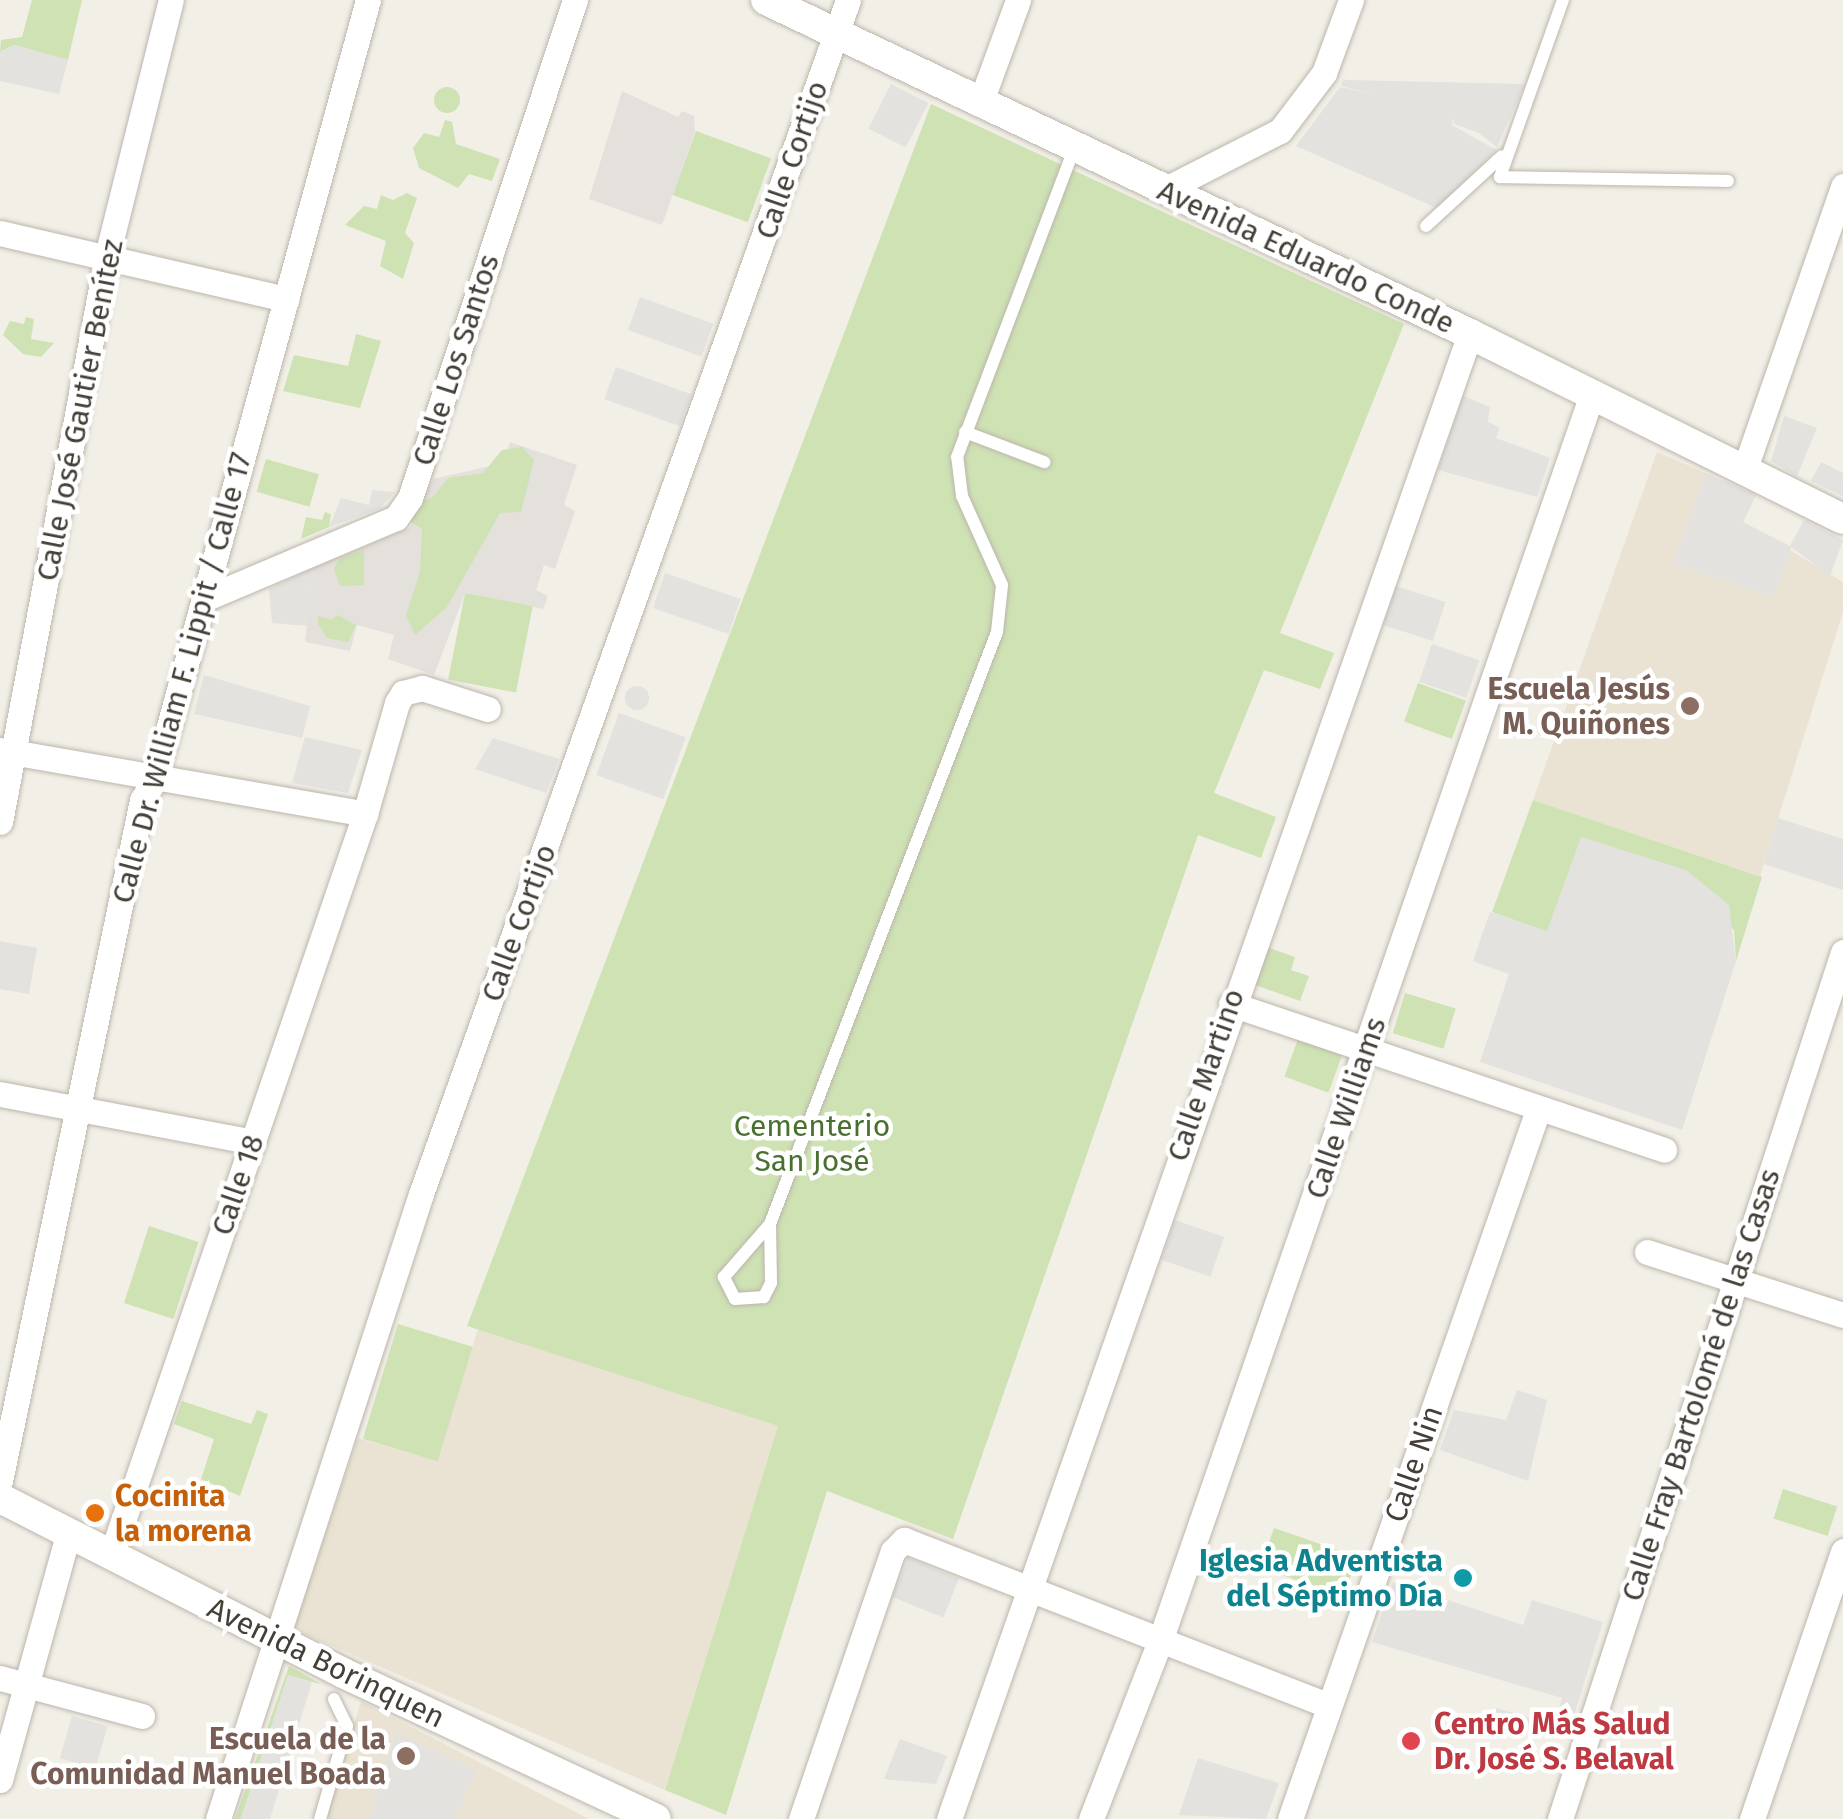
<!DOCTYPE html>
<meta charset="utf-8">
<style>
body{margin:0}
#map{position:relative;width:1843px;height:1819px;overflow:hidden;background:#f2efe7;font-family:"Fira Sans",sans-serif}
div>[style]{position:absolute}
.industrial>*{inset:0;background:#e4e0dc}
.education>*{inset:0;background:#eae3d3}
.green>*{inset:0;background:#cee2b4;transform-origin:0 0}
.round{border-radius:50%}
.parking>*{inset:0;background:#e3e2df;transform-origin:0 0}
.roads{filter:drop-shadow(0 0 2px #bcb6ab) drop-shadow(0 0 2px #bcb6ab)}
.service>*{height:12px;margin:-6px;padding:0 6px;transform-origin:6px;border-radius:6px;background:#fff}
.minor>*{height:25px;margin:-12.5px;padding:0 12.5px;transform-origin:12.5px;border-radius:12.5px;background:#fff}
.tertiary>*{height:30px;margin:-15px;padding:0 15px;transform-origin:15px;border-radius:15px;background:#fff}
.dots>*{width:28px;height:28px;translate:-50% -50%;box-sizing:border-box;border:5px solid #fff;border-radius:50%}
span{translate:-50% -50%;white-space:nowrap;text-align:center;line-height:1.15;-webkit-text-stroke:9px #fff;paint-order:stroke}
.street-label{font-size:30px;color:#443f37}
.education-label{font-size:30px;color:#785e54;font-weight:700}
.right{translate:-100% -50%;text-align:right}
.park-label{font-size:30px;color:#497030}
.food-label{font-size:30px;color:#c56008;font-weight:700}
.left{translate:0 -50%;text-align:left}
.culture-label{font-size:30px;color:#0d838f;font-weight:700}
.health-label{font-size:30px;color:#be3a42;font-weight:700}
</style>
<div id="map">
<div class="industrial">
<i style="clip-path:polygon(622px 91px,678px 117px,682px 111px,694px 116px,695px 132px,662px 225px,589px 199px)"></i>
<i style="clip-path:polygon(510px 442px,577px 465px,564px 505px,575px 511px,555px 569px,544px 565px,536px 590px,548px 596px,543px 609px,465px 593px,434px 675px,388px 659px,394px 635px,357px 625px,350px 651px,305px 642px,313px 568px,411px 527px,433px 479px,504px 463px)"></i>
</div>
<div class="education">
<i style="clip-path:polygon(1657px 452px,1756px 495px,1743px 522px,1843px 582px,1843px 612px,1760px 876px,1533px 800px)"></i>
<i style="clip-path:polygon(478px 1329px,778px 1426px,665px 1790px,293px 1629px,358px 1438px,436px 1461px)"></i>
<i style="clip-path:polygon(361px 1701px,589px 1819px,325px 1819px)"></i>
</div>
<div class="green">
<i style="clip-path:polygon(32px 0,82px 0,68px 60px,14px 45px,0 52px,1px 40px,22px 37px)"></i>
<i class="round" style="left:434px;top:87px;width:26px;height:26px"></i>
<i style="clip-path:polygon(931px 104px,1404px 324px,1280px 633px,1334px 653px,1320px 689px,1264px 670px,1214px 793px,1276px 817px,1261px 858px,1198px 835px,953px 1539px,827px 1491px,726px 1815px,665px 1790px,778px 1426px,467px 1326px)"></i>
<i style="clip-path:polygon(445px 120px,452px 122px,456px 144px,500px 159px,492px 181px,469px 174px,458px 188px,419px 168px,413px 148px,424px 133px,439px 137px)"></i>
<i style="left:696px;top:131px;width:80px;height:68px;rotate:20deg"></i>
<i style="clip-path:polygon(407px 193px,417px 198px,405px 233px,414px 243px,403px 279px,380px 266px,386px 241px,345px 225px,364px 206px,377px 209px,381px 195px,393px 200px)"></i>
<i style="clip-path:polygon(26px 317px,34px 319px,31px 339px,54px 343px,41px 357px,23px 354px,3px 335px,10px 321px,24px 324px)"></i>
<i style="clip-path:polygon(356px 334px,381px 341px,360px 408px,283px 391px,294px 355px,348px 366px)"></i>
<i style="clip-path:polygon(522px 447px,534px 460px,521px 512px,500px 513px,447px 607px,415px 635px,406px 615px,420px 572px,422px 529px,409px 521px,418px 502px,432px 498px,448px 478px,483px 473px,502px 450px)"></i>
<i style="left:266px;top:459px;width:55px;height:34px;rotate:16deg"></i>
<i style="clip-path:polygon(325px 512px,331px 514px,329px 527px,301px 539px,306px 517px,322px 520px)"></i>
<i style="clip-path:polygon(364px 550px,364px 585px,340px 586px,334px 569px,339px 559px)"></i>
<i style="left:465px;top:593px;width:69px;height:88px;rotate:11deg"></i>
<i style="clip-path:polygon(338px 615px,356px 625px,348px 642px,327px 638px,318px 624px,318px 616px,331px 620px)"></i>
<i style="left:1418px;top:683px;width:51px;height:41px;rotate:20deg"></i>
<i style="clip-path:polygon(1533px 800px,1762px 877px,1736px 961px,1734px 930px,1582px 837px,1547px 932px,1492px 912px)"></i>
<i style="clip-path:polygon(1269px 948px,1295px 957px,1291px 970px,1309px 976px,1300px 1001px,1255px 985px)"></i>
<i style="left:1405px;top:993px;width:53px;height:42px;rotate:17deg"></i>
<i style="left:1298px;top:1039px;width:47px;height:40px;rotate:20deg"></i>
<i style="left:149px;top:1226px;width:52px;height:81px;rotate:18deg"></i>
<i style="left:398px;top:1324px;width:78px;height:120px;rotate:17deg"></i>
<i style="clip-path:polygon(182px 1401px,251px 1424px,257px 1410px,268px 1414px,240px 1496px,201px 1479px,214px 1439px,174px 1424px)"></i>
<i style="left:1783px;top:1489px;width:57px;height:31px;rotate:18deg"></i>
<i style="left:1274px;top:1528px;width:88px;height:42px;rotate:19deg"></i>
<i style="clip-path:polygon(289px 1666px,321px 1684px,288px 1676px,241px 1819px,235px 1819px)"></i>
</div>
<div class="parking">
<i style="clip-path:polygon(14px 45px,68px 60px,59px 94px,0 81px,0 52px)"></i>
<i style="clip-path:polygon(1343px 79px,1347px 80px,1525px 84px,1497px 147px,1479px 133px,1454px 124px,1454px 116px,1452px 125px,1496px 150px,1439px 209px,1296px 146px,1340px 87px,1372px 94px,1341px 86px)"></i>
<i style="left:891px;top:84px;width:42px;height:50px;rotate:27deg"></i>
<i style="left:640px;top:297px;width:78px;height:35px;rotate:20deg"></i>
<i style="left:616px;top:367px;width:80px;height:34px;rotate:20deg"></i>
<i style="clip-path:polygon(1463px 396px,1490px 407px,1488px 422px,1500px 428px,1496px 438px,1550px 458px,1537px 497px,1438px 470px)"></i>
<i style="clip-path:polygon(1784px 416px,1817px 428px,1797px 476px,1771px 461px)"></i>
<i style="clip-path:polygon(1821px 462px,1843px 473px,1843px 496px,1811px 481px)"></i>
<i style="clip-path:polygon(1705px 473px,1756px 495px,1743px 522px,1790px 546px,1804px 520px,1843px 540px,1830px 576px,1791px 547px,1774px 597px,1673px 564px)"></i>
<i style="clip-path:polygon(372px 490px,395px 492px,379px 509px,329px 527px,341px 498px,369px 505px)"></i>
<i style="clip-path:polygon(313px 568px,307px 626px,272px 623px,269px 589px)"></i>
<i style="left:665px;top:573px;width:80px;height:37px;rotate:19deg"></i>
<i style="left:1396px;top:586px;width:52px;height:41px;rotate:18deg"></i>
<i style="left:1432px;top:644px;width:50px;height:40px;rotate:19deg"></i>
<i style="clip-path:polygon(204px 675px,310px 706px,302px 738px,194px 714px)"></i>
<i class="round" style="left:625px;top:686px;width:24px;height:24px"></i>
<i style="left:619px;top:713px;width:71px;height:66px;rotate:20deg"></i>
<i style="clip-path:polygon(305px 737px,362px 750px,348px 793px,292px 783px)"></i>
<i style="clip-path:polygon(493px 738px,559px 759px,546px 793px,475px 769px)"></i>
<i style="clip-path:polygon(1778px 818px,1843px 839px,1843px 890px,1764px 864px)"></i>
<i style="clip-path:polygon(1581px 837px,1686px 870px,1729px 905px,1736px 961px,1682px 1130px,1480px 1062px,1509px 974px,1473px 961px,1490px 912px,1547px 931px)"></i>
<i style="clip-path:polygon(0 941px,37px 948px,29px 994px,0 989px)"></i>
<i style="left:1175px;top:1220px;width:52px;height:42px;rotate:19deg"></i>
<i style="clip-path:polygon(1517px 1390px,1547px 1400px,1528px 1481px,1440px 1450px,1454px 1410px,1506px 1420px)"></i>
<i style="left:908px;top:1558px;width:55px;height:42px;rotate:22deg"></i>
<i style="clip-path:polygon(1393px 1582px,1523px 1625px,1532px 1600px,1603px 1622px,1567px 1738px,1493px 1716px,1496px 1708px,1554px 1725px,1562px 1698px,1372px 1642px)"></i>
<i style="clip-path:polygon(288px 1675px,312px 1682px,270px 1819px,241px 1819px)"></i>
<i style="left:72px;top:1716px;width:37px;height:44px;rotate:16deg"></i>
<i style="clip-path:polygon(396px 1733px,477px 1770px,455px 1819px,369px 1819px)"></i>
<i style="clip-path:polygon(900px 1739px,947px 1756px,936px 1784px,884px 1779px)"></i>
<i style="clip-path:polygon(1198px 1758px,1279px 1783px,1266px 1819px,1179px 1815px)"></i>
</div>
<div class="roads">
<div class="service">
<i style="left:1563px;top:0;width:188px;rotate:109.6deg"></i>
<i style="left:1500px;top:177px;width:228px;rotate:1deg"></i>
<i style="left:1426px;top:226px;width:103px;rotate:-42.6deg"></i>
<i style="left:965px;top:432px;width:85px;rotate:20.8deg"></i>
<i style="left:770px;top:1224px;width:59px;rotate:89deg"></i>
<i style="left:771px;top:1283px;width:16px;rotate:117deg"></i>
<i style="left:764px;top:1297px;width:29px;rotate:176deg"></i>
<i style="left:735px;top:1299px;width:25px;rotate:-117deg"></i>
<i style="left:724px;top:1277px;width:70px;rotate:-49deg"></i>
<i style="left:770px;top:1224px;width:634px;rotate:-69.02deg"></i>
<i style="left:997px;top:632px;width:47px;rotate:-83.9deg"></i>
<i style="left:1002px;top:585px;width:98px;rotate:-114.2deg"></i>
<i style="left:962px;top:496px;width:39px;rotate:-97deg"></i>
<i style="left:957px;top:457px;width:329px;rotate:-69.2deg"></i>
<i style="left:320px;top:1819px;width:97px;rotate:-73.8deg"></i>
<i style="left:347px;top:1726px;width:30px;rotate:-116deg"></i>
</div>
<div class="minor">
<i style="left:980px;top:104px;width:111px;rotate:-69.9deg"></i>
<i style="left:1164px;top:190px;width:130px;rotate:-27deg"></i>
<i style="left:1280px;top:131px;width:73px;rotate:-52.8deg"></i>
<i style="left:1324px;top:73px;width:78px;rotate:-69.7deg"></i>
<i style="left:0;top:233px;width:294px;rotate:13deg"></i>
<i style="left:1744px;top:471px;width:302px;rotate:-70.8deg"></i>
<i style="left:204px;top:599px;width:208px;rotate:-22.9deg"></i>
<i style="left:396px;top:518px;width:24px;rotate:-55deg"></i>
<i style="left:410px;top:498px;width:525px;rotate:-71.67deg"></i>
<i style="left:0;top:750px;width:371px;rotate:9.9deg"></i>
<i style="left:0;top:822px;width:576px;rotate:-79.29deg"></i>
<i style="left:107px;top:256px;width:264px;rotate:-76deg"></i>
<i style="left:1231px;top:1004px;width:457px;rotate:18.6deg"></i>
<i style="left:0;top:1094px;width:258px;rotate:10.7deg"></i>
<i style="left:1647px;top:1252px;width:206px;rotate:17.8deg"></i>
<i style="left:0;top:1481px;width:696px;rotate:-78.22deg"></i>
<i style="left:142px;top:800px;width:22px;rotate:-58deg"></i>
<i style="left:154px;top:781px;width:810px;rotate:-74.68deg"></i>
<i style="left:111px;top:1556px;width:784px;rotate:-71.1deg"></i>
<i style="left:365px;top:814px;width:116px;rotate:-73.9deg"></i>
<i style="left:397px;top:703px;width:12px;rotate:-59deg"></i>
<i style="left:403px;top:693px;width:20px;rotate:-15deg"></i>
<i style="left:422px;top:688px;width:69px;rotate:17.7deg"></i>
<i style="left:0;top:1678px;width:147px;rotate:15deg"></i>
<i style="left:0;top:1780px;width:257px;rotate:-74.5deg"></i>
<i style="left:218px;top:1819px;width:657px;rotate:-72.01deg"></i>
<i style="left:421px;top:1194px;width:1268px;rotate:-70.32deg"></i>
<i style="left:801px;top:1819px;width:283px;rotate:-71.1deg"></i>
<i style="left:893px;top:1551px;width:16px;rotate:-45deg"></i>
<i style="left:904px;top:1540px;width:456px;rotate:21.3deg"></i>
<i style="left:949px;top:1819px;width:1574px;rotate:-70.67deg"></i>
<i style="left:1091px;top:1819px;width:191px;rotate:-68.8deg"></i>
<i style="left:1160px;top:1641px;width:1320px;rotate:-70.89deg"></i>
<i style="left:1290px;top:1819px;width:751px;rotate:-70.72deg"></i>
<i style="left:1560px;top:1819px;width:912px;rotate:-71.92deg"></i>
<i style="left:1752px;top:1819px;width:283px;rotate:-71.2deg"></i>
</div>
<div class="tertiary">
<i style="left:766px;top:0;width:779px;rotate:25.38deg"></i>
<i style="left:1470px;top:334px;width:416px;rotate:26.4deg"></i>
<i style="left:0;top:1498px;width:385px;rotate:27deg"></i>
<i style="left:343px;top:1673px;width:345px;rotate:25deg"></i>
</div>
</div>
<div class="dots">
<i style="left:1690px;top:706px;background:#8d6e63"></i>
<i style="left:95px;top:1513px;background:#e8710a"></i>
<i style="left:1463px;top:1578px;background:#0f9aa8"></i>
<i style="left:1411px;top:1741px;background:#e0444e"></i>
<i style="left:406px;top:1756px;background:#8d6e63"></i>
</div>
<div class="street-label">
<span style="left:792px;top:160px;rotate:-71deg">Calle Cortijo</span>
<span style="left:1306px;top:257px;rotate:25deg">Avenida Eduardo Conde</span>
<span style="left:456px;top:360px;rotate:-72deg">Calle Los Santos</span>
<span style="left:80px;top:410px;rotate:-79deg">Calle José Gautier Benítez</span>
<span style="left:182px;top:678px;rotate:-75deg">Calle Dr. William F. Lippit / Calle 17</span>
<span style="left:519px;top:923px;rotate:-70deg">Calle Cortijo</span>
<span style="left:1206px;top:1075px;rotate:-71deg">Calle Martino</span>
<span style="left:1346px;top:1108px;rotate:-71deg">Calle Williams</span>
<span style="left:238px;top:1185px;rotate:-71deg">Calle 18</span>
<span style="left:1701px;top:1385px;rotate:-72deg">Calle Fray Bartolomé de las Casas</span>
<span style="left:1414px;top:1464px;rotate:-71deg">Calle Nin</span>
<span style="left:326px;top:1663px;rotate:26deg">Avenida Borinquen</span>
</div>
<div class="education-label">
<span class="right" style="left:1670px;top:706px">Escuela Jesús<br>M. Quiñones</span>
<span class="right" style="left:386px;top:1756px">Escuela de la<br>Comunidad Manuel Boada</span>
</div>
<div class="park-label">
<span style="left:812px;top:1143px">Cementerio<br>San José</span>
</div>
<div class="food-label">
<span class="left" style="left:115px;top:1513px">Cocinita<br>la morena</span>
</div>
<div class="culture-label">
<span class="right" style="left:1443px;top:1578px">Iglesia Adventista<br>del Séptimo Día</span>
</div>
<div class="health-label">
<span class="left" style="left:1434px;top:1741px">Centro Más Salud<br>Dr. José S. Belaval</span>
</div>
</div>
